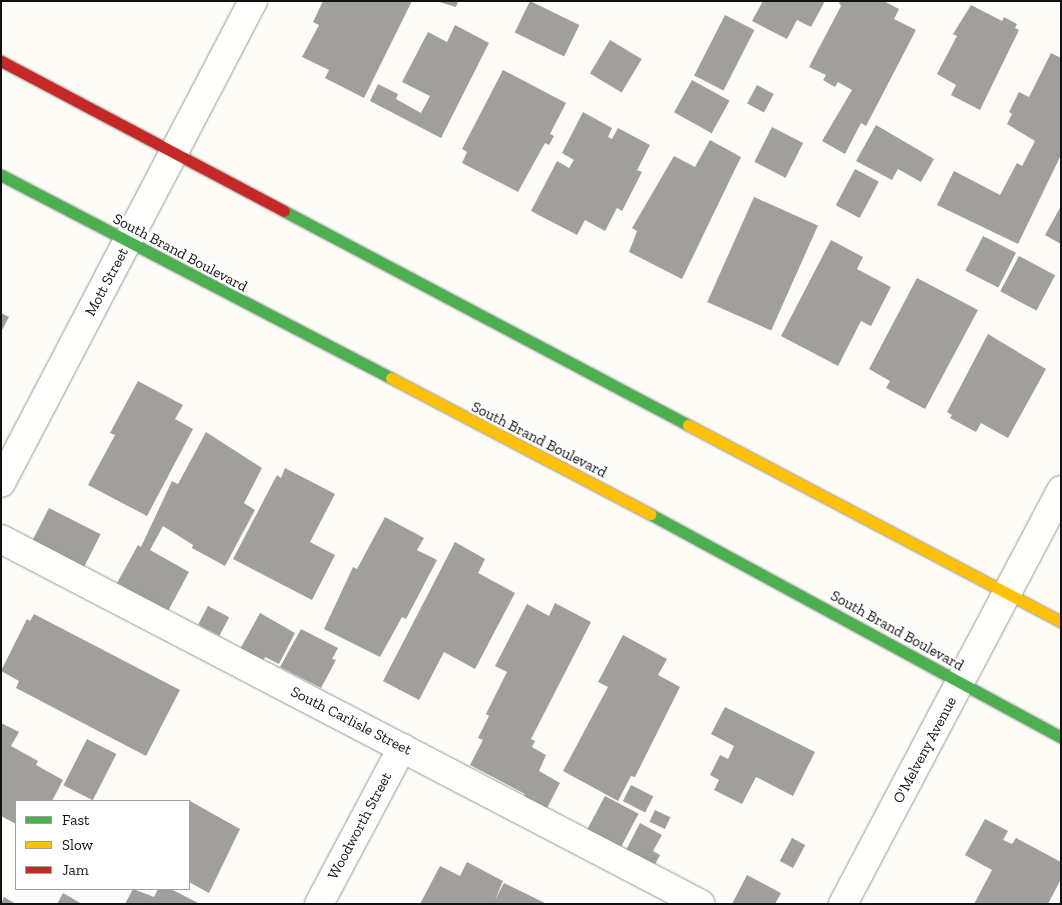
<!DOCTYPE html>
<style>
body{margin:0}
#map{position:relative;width:1062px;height:905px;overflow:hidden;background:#fdfcf7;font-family:"Zilla Slab",serif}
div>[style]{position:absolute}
.building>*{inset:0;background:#a19f9c;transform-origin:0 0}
.roads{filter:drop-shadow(0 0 1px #979795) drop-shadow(0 0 1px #979795)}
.street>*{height:28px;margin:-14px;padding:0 14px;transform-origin:14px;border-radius:14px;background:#fffffe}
.fast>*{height:11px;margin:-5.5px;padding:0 5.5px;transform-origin:5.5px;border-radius:5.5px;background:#4caf50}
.slow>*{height:11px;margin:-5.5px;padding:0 5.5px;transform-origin:5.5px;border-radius:5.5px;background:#ffc107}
.jam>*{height:11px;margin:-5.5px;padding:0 5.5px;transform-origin:5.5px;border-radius:5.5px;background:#c62828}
span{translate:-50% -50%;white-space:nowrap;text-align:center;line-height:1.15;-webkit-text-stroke:5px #fff;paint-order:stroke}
.street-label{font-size:15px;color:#111}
.frame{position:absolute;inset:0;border:2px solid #111;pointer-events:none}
.legend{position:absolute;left:15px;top:800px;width:175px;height:90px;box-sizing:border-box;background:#fff;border:1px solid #a0a0a0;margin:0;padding:6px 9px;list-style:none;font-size:15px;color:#111}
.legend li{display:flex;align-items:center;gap:10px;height:25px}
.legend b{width:25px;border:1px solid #a0a0a0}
</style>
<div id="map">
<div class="building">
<i style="clip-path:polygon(323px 1px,412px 1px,364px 98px,325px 78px,329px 70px,302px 57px,319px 25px,313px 22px)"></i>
<i style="clip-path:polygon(436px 1px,464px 1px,458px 2px,456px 7px)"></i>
<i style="left:530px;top:1px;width:55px;height:35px;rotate:26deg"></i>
<i style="clip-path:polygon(763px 1px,825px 1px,811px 27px,797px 20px,787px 39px,752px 21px)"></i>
<i style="clip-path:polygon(838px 1px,884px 1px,899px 9px,894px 19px,916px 30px,866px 126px,861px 123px,845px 154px,822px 141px,852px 90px,838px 82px,835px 87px,823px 80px,826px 75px,809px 67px,841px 6px)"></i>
<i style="clip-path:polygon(971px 5px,1002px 21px,1004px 17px,1017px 24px,1015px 28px,1019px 30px,980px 110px,951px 95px,956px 85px,937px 74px,957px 36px,953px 34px)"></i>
<i style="left:725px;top:15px;width:33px;height:68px;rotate:27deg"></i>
<i style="clip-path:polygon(455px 25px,489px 43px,441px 138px,370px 101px,378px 84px,398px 94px,396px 99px,421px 113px,430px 96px,402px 82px,428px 32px,447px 42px)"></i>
<i style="left:610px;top:40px;width:37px;height:39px;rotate:31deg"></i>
<i style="clip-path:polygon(1051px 53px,1061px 58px,1061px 155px,1018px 244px,937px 205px,954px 171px,1000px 195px,1017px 163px,1022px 166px,1035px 141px,1007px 124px,1012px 114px,1009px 112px,1019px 92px,1029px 97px)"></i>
<i style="clip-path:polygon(503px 70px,566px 103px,550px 134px,554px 136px,549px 145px,545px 143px,518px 192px,462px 163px,467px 152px,462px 149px)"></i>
<i style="left:692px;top:80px;width:43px;height:37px;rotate:29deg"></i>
<i style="left:757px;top:85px;width:19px;height:21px;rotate:28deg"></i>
<i style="clip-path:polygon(583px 112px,612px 128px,608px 137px,612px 139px,618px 128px,650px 145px,637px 170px,642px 172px,622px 211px,617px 208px,605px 231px,585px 220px,577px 235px,531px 211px,557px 161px,569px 168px,574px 160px,562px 153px)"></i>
<i style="clip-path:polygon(876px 125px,934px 159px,921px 182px,898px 169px,892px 180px,856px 161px)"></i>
<i style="left:772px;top:127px;width:35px;height:39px;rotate:27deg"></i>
<i style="clip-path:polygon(710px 140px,741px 157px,682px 279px,629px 252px,637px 231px,632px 228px,674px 156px,695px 167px)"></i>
<i style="left:855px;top:169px;width:27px;height:41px;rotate:28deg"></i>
<i style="left:754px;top:197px;width:70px;height:115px;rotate:24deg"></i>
<i style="clip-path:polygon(1061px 206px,1061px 244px,1045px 235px)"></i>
<i style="left:983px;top:236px;width:37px;height:39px;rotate:27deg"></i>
<i style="clip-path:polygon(831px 240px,863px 257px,857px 269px,891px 287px,871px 326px,861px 321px,838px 366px,781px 336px)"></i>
<i style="left:1019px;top:256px;width:41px;height:40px;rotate:28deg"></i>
<i style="clip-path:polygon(917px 278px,978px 310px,925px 409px,886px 388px,890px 381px,869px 369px)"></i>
<i style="clip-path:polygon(1px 313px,9px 317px,1px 332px)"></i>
<i style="clip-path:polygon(988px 334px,1046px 369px,1008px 438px,981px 423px,976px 432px,950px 418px,952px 415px,947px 412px)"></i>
<i style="clip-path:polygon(138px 381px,183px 405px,175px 419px,193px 429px,147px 516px,88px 485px,115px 435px,110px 433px)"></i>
<i style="clip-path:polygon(206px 432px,262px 468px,244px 503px,255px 510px,225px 566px,192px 548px,193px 545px,163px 526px,150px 550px,189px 572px,168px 611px,117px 583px,138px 545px,141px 547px,172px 481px,178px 484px)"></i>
<i style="clip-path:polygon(285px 468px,335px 494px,310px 542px,335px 555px,312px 600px,233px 559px,277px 475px,281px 478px)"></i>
<i style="left:49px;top:508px;width:58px;height:39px;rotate:27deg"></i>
<i style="clip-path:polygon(385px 517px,424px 538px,417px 550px,437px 560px,406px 619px,402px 617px,380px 657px,324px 629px,353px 567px,357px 569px)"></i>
<i style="clip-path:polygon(455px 542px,485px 559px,478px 573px,515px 593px,475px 669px,444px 652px,419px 700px,383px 681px)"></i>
<i style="clip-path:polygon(555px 603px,591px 622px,531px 739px,535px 741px,532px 747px,546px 755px,539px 771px,560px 783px,545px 812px,522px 800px,525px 794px,470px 765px,483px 740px,478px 738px,489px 716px,486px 714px,507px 672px,495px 666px,527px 604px,549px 616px)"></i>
<i style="left:208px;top:606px;width:24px;height:21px;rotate:28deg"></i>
<i style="clip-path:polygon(260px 613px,295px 633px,279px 664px,265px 657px,262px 663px,239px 651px)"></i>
<i style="clip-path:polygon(34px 614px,180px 690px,146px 756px,16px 688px,19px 681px,1px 671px,27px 619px,30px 621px)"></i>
<i style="clip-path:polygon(301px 629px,338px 648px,332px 659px,336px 660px,321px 688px,280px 667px)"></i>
<i style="clip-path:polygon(623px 635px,667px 659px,658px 675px,680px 687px,635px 777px,631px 776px,618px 801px,563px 771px,608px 687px,598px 682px)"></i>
<i style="clip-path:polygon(725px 707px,815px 752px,793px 796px,756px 777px,742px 804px,714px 790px,719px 780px,710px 775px,720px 755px,728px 759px,734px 746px,711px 734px)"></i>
<i style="clip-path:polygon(1px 723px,19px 732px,11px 746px,38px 761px,36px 765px,63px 780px,52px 801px,16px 801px,16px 824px,1px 816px)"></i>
<i style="left:87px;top:739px;width:33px;height:52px;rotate:27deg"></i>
<i style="left:631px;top:785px;width:25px;height:18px;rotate:27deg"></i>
<i style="left:605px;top:796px;width:38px;height:38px;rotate:28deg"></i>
<i style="clip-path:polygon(190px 801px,240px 829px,209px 893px,189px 882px)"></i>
<i style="left:655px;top:810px;width:17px;height:13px;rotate:25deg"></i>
<i style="clip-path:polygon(985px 819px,1008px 831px,1003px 840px,1012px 844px,1016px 838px,1061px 862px,1061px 879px,1048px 904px,974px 904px,992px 870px,965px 855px)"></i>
<i style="clip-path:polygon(640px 823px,662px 835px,653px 851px,660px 855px,653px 868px,625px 852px)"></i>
<i style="left:792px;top:838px;width:15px;height:26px;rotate:28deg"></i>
<i style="clip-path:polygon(467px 862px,503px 881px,495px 900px,504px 883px,547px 904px,420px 904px,440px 866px,460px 876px)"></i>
<i style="clip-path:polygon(747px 875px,781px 893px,775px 904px,732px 904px)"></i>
<i style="clip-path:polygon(133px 889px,154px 897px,158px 889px,171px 889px,200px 904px,125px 904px)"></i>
<i style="clip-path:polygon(63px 893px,82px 904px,57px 904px)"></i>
<i style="clip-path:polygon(4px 897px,16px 904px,1px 904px)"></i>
</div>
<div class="roads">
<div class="street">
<i style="left:1px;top:483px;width:544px;rotate:-62.4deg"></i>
<i style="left:1px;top:539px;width:789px;rotate:27.54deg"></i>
<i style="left:319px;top:904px;width:177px;rotate:-62deg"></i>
<i style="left:843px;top:904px;width:468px;rotate:-62.2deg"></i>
</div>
<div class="fast">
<i style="left:1px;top:175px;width:440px;rotate:27.5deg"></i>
<i style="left:284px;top:211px;width:457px;rotate:27.9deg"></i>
<i style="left:650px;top:514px;width:468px;rotate:28.5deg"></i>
</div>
<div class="slow">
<i style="left:391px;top:378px;width:293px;rotate:27.7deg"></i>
<i style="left:688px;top:425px;width:422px;rotate:27.8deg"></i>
</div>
<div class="jam">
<i style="left:1px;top:61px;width:320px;rotate:27.9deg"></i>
</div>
</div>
<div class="street-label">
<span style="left:180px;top:253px;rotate:28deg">South Brand Boulevard</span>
<span style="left:107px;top:282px;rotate:-62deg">Mott Street</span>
<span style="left:539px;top:440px;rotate:27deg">South Brand Boulevard</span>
<span style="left:897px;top:631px;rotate:29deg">South Brand Boulevard</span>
<span style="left:351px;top:721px;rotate:27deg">South Carlisle Street</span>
<span style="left:925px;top:750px;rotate:-62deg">O'Melveny Avenue</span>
<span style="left:360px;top:826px;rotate:-62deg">Woodworth Street</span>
</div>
<div class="frame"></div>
<ul class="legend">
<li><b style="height:6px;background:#4caf50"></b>Fast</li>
<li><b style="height:6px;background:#ffc107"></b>Slow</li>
<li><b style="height:6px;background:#c62828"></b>Jam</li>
</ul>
</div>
